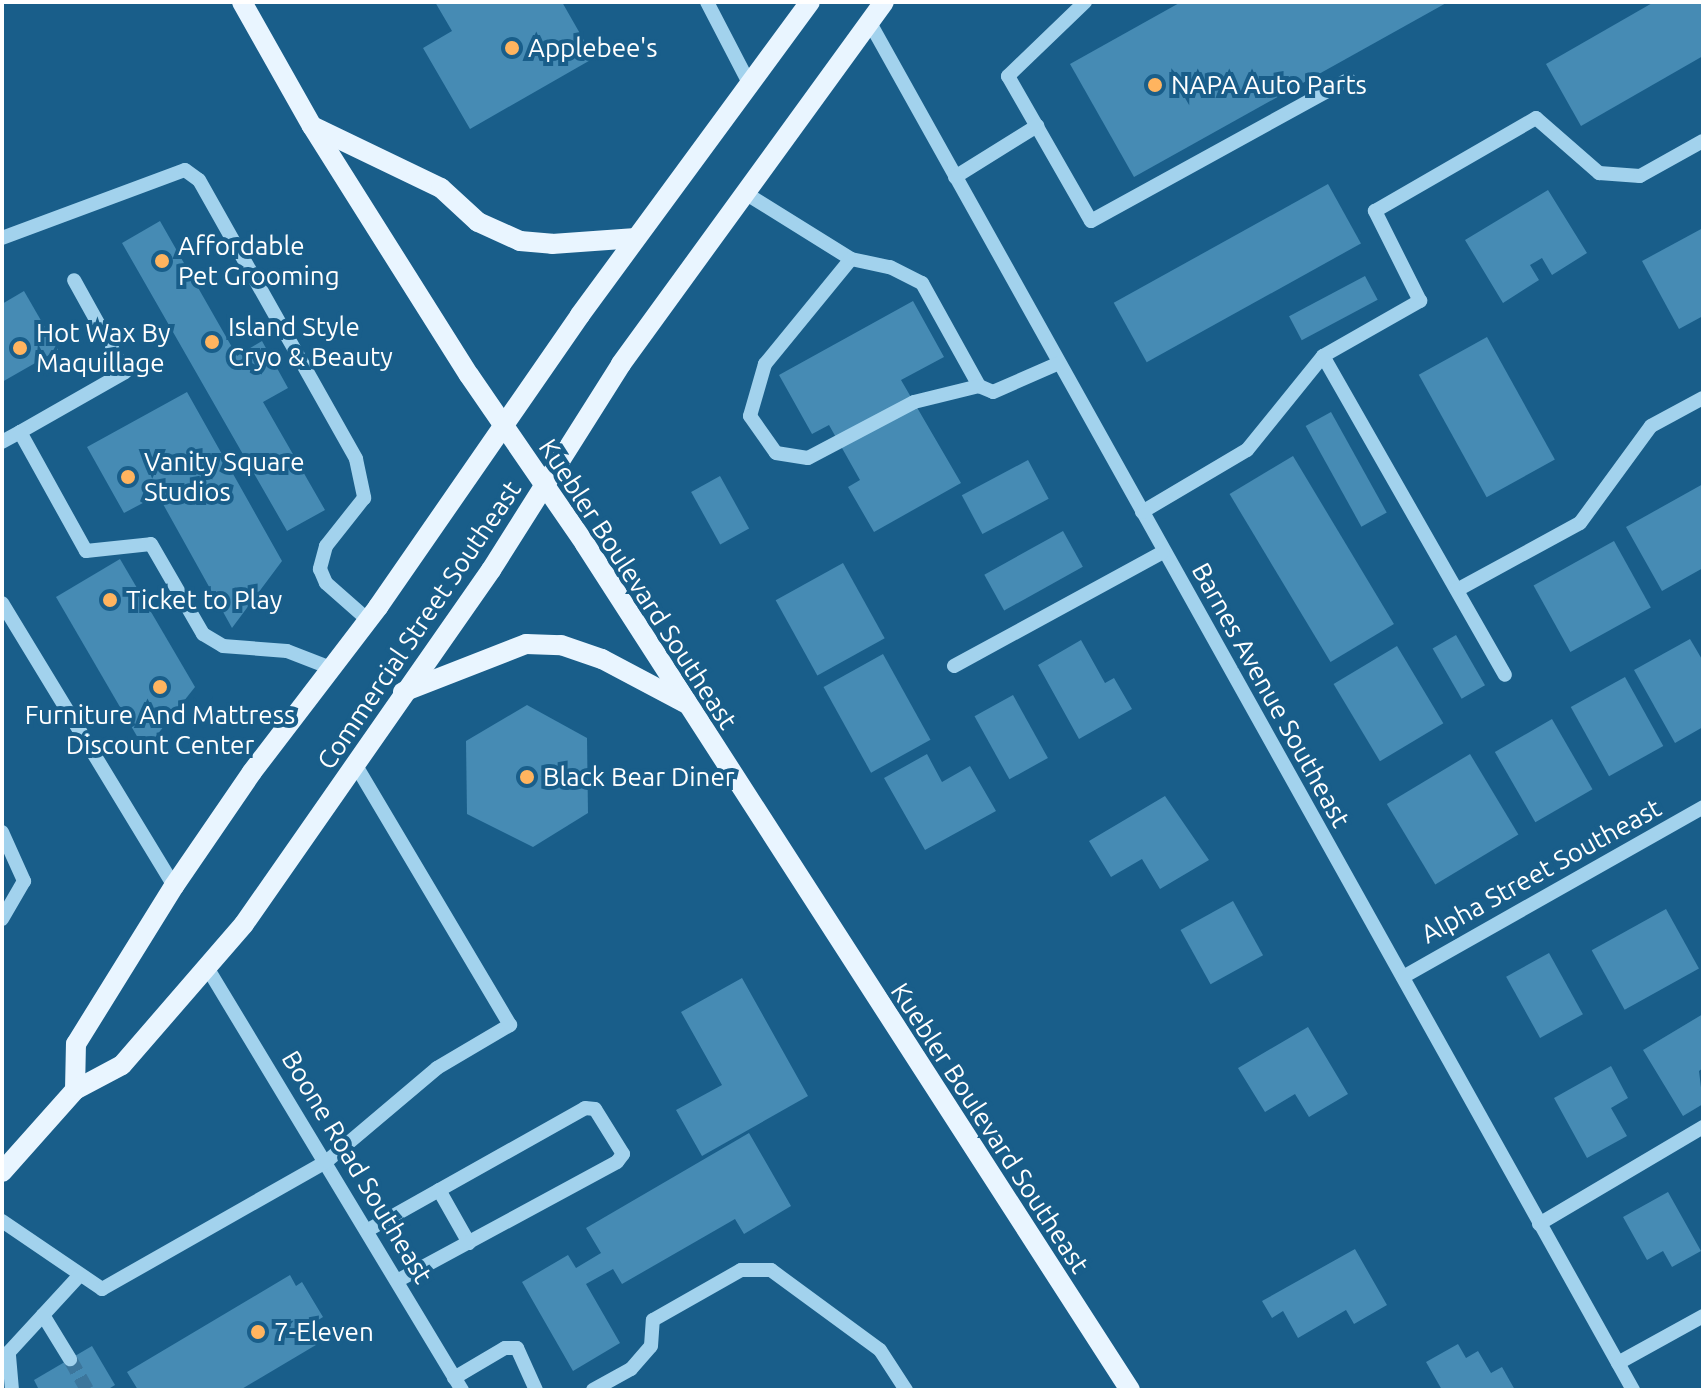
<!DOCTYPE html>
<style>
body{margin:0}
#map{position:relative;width:1705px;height:1392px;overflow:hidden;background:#195e8a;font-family:Ubuntu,sans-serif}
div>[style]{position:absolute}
.building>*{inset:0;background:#468bb4;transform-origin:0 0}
.minor-tunnel>*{height:14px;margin-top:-7px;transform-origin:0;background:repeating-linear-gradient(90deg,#3c769c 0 14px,transparent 0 21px)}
.minor>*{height:14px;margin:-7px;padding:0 7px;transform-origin:7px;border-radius:7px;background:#a2d2ed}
.major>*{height:20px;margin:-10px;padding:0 10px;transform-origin:10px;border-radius:10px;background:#e9f5ff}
.dots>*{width:22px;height:22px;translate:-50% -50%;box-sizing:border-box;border:4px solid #195e8a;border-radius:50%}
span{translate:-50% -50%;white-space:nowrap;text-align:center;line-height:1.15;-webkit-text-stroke:8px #195e8a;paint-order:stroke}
.poi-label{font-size:26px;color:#fff}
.left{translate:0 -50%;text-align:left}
.street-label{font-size:26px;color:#fff}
.frame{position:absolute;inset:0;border:4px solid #fff;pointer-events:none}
</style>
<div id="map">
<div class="building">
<i style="clip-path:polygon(435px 2px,562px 2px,594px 58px,470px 129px,423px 48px,452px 31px)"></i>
<i style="clip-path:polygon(1181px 2px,1448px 2px,1134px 177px,1070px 64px)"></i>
<i style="clip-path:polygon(1654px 2px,1703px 2px,1703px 56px,1581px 126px,1546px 64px)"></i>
<i style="left:1328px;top:184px;width:68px;height:245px;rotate:61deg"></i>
<i style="clip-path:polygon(1548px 190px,1587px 253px,1552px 275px,1542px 258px,1530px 265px,1539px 280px,1503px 303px,1465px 240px)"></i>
<i style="clip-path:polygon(160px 221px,237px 356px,262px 341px,288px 388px,263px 402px,325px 510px,287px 531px,122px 243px)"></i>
<i style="clip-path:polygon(1703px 228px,1703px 316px,1679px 329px,1642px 261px)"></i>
<i style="left:1365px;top:276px;width:27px;height:86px;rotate:62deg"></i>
<i style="clip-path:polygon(24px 291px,58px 350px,2px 382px,2px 304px)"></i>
<i style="clip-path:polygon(913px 301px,944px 357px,901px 380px,961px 483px,874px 532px,848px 487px,860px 480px,829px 425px,812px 434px,779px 375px)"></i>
<i style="left:1487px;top:337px;width:140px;height:78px;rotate:61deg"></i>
<i style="clip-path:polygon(187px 392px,282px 561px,232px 628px,158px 495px,124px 513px,87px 447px)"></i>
<i style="left:1331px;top:412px;width:115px;height:29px;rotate:61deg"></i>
<i style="left:1293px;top:456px;width:196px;height:74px;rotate:59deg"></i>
<i style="left:1028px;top:460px;width:44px;height:75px;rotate:62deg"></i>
<i style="left:720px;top:476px;width:60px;height:33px;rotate:61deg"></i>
<i style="clip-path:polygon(1703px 484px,1703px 568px,1662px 591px,1626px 527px)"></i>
<i style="left:1063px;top:531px;width:41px;height:90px;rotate:61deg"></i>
<i style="left:1614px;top:541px;width:76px;height:92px;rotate:61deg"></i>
<i style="clip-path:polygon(120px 559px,195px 687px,145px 750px,56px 597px)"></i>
<i style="left:843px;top:563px;width:86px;height:77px;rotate:61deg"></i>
<i style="left:1456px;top:635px;width:58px;height:27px;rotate:60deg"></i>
<i style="clip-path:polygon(1690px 639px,1703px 661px,1703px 727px,1675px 743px,1634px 670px)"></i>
<i style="clip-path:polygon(1081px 640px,1105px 683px,1114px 678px,1132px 709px,1079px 739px,1038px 665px)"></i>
<i style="left:1397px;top:646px;width:90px;height:74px;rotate:59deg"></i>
<i style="left:883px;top:654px;width:98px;height:68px;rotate:61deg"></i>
<i style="left:1625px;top:677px;width:79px;height:62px;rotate:61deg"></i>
<i style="left:1013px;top:695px;width:72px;height:44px;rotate:61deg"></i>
<i style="clip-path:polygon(527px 705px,587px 738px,588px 813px,533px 847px,467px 814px,466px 741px)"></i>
<i style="left:1552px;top:719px;width:81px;height:66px;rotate:60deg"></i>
<i style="clip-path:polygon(927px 754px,942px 782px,970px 766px,996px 811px,925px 850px,884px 778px)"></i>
<i style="left:1470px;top:754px;width:94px;height:97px;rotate:59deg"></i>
<i style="clip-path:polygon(1165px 796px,1209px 860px,1160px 889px,1142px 859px,1111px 877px,1089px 841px)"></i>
<i style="left:1233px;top:901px;width:62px;height:60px;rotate:61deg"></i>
<i style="left:1666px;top:909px;width:68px;height:85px;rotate:61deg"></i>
<i style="left:1549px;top:953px;width:70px;height:49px;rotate:61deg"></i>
<i style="clip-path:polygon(742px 978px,808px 1096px,702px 1156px,676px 1110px,722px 1085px,681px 1012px)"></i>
<i style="clip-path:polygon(1703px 1014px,1703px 1068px,1699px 1071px,1703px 1104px,1683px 1116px,1643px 1050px)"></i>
<i style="clip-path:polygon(1308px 1027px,1348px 1094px,1309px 1117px,1295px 1094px,1265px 1112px,1238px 1068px)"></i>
<i style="clip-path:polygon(1611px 1066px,1628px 1098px,1611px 1108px,1627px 1136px,1587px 1158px,1554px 1098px)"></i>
<i style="clip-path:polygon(749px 1133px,791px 1206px,744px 1234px,735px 1219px,622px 1284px,613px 1269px,586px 1284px,620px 1343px,573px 1371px,522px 1282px,568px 1255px,576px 1268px,601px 1253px,586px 1228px)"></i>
<i style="clip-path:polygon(1668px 1192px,1701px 1251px,1672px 1267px,1663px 1251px,1647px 1260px,1623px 1217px)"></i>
<i style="clip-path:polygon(1355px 1249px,1387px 1305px,1354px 1324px,1346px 1310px,1298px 1338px,1283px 1311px,1272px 1318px,1262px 1301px)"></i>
<i style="clip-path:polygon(290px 1275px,296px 1286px,302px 1282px,323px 1317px,315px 1322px,326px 1339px,240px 1390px,138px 1390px,127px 1372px)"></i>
<i style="clip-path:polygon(1458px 1344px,1466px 1358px,1478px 1351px,1491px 1373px,1502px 1367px,1515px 1390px,1442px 1390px,1426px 1362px)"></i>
<i style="clip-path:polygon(92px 1346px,115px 1385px,107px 1390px,39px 1390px,34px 1380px)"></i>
</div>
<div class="minor-tunnel">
<i style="left:70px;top:1359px;width:35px;rotate:61deg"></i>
</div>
<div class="minor">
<i style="left:707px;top:2px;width:93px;rotate:62.6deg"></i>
<i style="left:1085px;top:2px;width:107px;rotate:136.1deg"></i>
<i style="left:1008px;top:76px;width:167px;rotate:60.2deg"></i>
<i style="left:1091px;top:221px;width:294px;rotate:-28.8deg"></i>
<i style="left:870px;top:23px;width:1566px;rotate:60.83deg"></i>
<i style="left:955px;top:177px;width:97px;rotate:-31.9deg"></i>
<i style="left:745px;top:193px;width:125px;rotate:31.9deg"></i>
<i style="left:851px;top:259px;width:40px;rotate:12deg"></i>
<i style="left:890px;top:267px;width:36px;rotate:27deg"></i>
<i style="left:922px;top:283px;width:118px;rotate:61deg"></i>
<i style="left:979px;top:386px;width:15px;rotate:23deg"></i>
<i style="left:993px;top:392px;width:72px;rotate:-23.7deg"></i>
<i style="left:2px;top:238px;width:195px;rotate:-20.4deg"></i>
<i style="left:185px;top:170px;width:17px;rotate:36deg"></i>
<i style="left:199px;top:180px;width:320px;rotate:60.6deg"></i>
<i style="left:356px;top:459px;width:40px;rotate:78deg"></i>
<i style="left:364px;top:498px;width:61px;rotate:128.4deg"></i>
<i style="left:326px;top:546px;width:24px;rotate:105deg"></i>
<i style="left:320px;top:569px;width:15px;rotate:67deg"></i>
<i style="left:326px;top:583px;width:56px;rotate:41.4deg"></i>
<i style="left:851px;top:259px;width:136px;rotate:129.3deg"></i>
<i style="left:765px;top:364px;width:54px;rotate:106.1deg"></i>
<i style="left:750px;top:416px;width:45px;rotate:54.9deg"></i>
<i style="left:776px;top:453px;width:32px;rotate:9deg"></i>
<i style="left:808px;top:458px;width:120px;rotate:-27.8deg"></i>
<i style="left:914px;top:402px;width:67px;rotate:-13.8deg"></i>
<i style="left:1323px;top:356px;width:367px;rotate:60.3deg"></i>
<i style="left:20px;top:432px;width:121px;rotate:-29.7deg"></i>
<i style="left:125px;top:372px;width:105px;rotate:-119deg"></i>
<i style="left:2px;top:442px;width:21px;rotate:-29deg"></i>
<i style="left:20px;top:432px;width:136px;rotate:61deg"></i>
<i style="left:86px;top:551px;width:65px;rotate:-6.1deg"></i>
<i style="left:151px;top:544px;width:104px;rotate:60deg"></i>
<i style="left:203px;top:634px;width:23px;rotate:31deg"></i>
<i style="left:223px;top:646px;width:64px;rotate:4.5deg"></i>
<i style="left:287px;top:651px;width:47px;rotate:21.1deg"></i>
<i style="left:1142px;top:512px;width:122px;rotate:-30.6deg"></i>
<i style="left:1247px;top:450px;width:121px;rotate:-51deg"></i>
<i style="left:1323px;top:356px;width:112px;rotate:-29.6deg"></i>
<i style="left:1420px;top:301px;width:101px;rotate:-116.6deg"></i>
<i style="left:1375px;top:211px;width:186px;rotate:-30deg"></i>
<i style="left:1536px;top:118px;width:84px;rotate:41.1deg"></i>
<i style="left:1599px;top:173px;width:41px;rotate:4.2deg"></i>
<i style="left:1640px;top:176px;width:72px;rotate:-29.1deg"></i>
<i style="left:1457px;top:590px;width:140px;rotate:-28.6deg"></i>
<i style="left:1580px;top:523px;width:120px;rotate:-53.8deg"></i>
<i style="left:1651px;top:426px;width:59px;rotate:-28.3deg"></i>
<i style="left:2px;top:603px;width:331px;rotate:58.7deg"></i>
<i style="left:954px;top:666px;width:238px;rotate:-28.6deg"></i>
<i style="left:2px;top:832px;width:54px;rotate:65.8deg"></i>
<i style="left:24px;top:881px;width:44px;rotate:120.1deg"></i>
<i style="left:208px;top:969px;width:492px;rotate:58.9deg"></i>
<i style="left:1403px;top:977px;width:345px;rotate:-29.5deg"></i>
<i style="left:439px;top:1190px;width:61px;rotate:60.5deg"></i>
<i style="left:2px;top:1221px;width:121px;rotate:34.2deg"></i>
<i style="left:102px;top:1289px;width:259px;rotate:-29.6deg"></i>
<i style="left:327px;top:1161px;width:144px;rotate:-40.2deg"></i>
<i style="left:437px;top:1068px;width:85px;rotate:-30.5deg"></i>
<i style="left:510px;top:1025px;width:304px;rotate:-120.7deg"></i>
<i style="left:1539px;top:1224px;width:191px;rotate:-30.6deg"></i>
<i style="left:368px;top:1230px;width:249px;rotate:-29.3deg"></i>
<i style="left:585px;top:1108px;width:10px;rotate:6deg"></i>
<i style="left:595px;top:1109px;width:53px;rotate:58.1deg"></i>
<i style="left:623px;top:1154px;width:10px;rotate:127deg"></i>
<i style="left:617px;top:1162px;width:250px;rotate:151.6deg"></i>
<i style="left:43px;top:1315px;width:52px;rotate:58.5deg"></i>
<i style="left:1618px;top:1363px;width:97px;rotate:-28.9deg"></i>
<i style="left:454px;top:1378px;width:59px;rotate:-30.5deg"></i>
<i style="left:505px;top:1348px;width:12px"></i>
<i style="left:517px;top:1348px;width:46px;rotate:65.7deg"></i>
<i style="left:12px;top:1390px;width:38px;rotate:-95deg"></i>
<i style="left:9px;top:1352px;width:103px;rotate:-47.4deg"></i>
<i style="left:593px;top:1390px;width:43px;rotate:-28.9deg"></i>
<i style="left:631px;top:1369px;width:30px;rotate:-49deg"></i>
<i style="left:651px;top:1346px;width:26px;rotate:-86deg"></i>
<i style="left:653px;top:1320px;width:101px;rotate:-29.6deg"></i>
<i style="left:741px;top:1270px;width:30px"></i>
<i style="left:771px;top:1270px;width:135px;rotate:36.3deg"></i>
<i style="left:880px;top:1350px;width:48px;rotate:57deg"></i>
</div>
<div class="major">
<i style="left:242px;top:2px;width:142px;rotate:60.6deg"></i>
<i style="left:312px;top:126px;width:294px;rotate:57.8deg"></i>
<i style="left:469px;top:375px;width:205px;rotate:55.5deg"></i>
<i style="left:585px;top:544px;width:1006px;rotate:57.21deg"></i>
<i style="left:312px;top:126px;width:143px;rotate:25.7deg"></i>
<i style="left:441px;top:188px;width:50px;rotate:42.6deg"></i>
<i style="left:478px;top:222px;width:46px;rotate:24.3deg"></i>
<i style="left:520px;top:241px;width:32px;rotate:5deg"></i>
<i style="left:552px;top:244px;width:84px;rotate:-4.1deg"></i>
<i style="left:403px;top:692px;width:132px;rotate:-21.3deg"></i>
<i style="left:526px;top:644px;width:35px;rotate:2deg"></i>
<i style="left:561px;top:645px;width:43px;rotate:18.9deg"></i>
<i style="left:602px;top:659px;width:94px;rotate:27.9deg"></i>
<i style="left:75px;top:1090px;width:46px;rotate:-88.8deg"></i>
<i style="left:76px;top:1044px;width:186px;rotate:-58.2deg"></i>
<i style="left:174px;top:886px;width:138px;rotate:-55.6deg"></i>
<i style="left:252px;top:772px;width:208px;rotate:-52.6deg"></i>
<i style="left:378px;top:607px;width:355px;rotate:-55.3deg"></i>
<i style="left:580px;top:315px;width:388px;rotate:-53.7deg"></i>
<i style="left:2px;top:1172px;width:110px;rotate:-48.3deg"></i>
<i style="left:75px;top:1090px;width:53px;rotate:-28deg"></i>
<i style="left:122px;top:1065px;width:186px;rotate:-49.1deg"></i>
<i style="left:244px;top:924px;width:432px;rotate:-55.1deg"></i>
<i style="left:491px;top:570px;width:244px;rotate:-57.7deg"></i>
<i style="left:621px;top:364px;width:447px;rotate:-54deg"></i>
</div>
<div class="dots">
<i style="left:512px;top:48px;background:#ffb45f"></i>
<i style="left:1155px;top:85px;background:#ffb45f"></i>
<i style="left:162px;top:261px;background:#ffb45f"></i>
<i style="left:212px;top:342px;background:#ffb45f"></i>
<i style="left:20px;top:348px;background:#ffb45f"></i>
<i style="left:128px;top:477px;background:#ffb45f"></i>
<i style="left:110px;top:600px;background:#ffb45f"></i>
<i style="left:160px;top:687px;background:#ffb45f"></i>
<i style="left:527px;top:777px;background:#ffb45f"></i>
<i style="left:258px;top:1332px;background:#ffb45f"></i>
</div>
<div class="poi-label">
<span class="left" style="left:528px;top:48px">Applebee's</span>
<span class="left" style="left:1171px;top:85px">NAPA Auto Parts</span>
<span class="left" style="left:178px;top:261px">Affordable<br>Pet Grooming</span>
<span class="left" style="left:228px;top:342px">Island Style<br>Cryo &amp; Beauty</span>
<span class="left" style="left:36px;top:348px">Hot Wax By<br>Maquillage</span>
<span class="left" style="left:144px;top:477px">Vanity Square<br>Studios</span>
<span class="left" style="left:126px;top:600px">Ticket to Play</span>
<span style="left:160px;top:730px">Furniture And Mattress<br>Discount Center</span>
<span class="left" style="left:543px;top:777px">Black Bear Diner</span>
<span class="left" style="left:274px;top:1332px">7-Eleven</span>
</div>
<div class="street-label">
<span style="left:638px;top:584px;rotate:57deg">Kuebler Boulevard Southeast</span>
<span style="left:419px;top:625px;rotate:-56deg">Commercial Street Southeast</span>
<span style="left:1271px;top:695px;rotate:61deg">Barnes Avenue Southeast</span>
<span style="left:1541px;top:871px;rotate:-29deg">Alpha Street Southeast</span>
<span style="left:990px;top:1128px;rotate:57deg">Kuebler Boulevard Southeast</span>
<span style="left:357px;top:1167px;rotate:59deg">Boone Road Southeast</span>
</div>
<div class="frame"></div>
</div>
